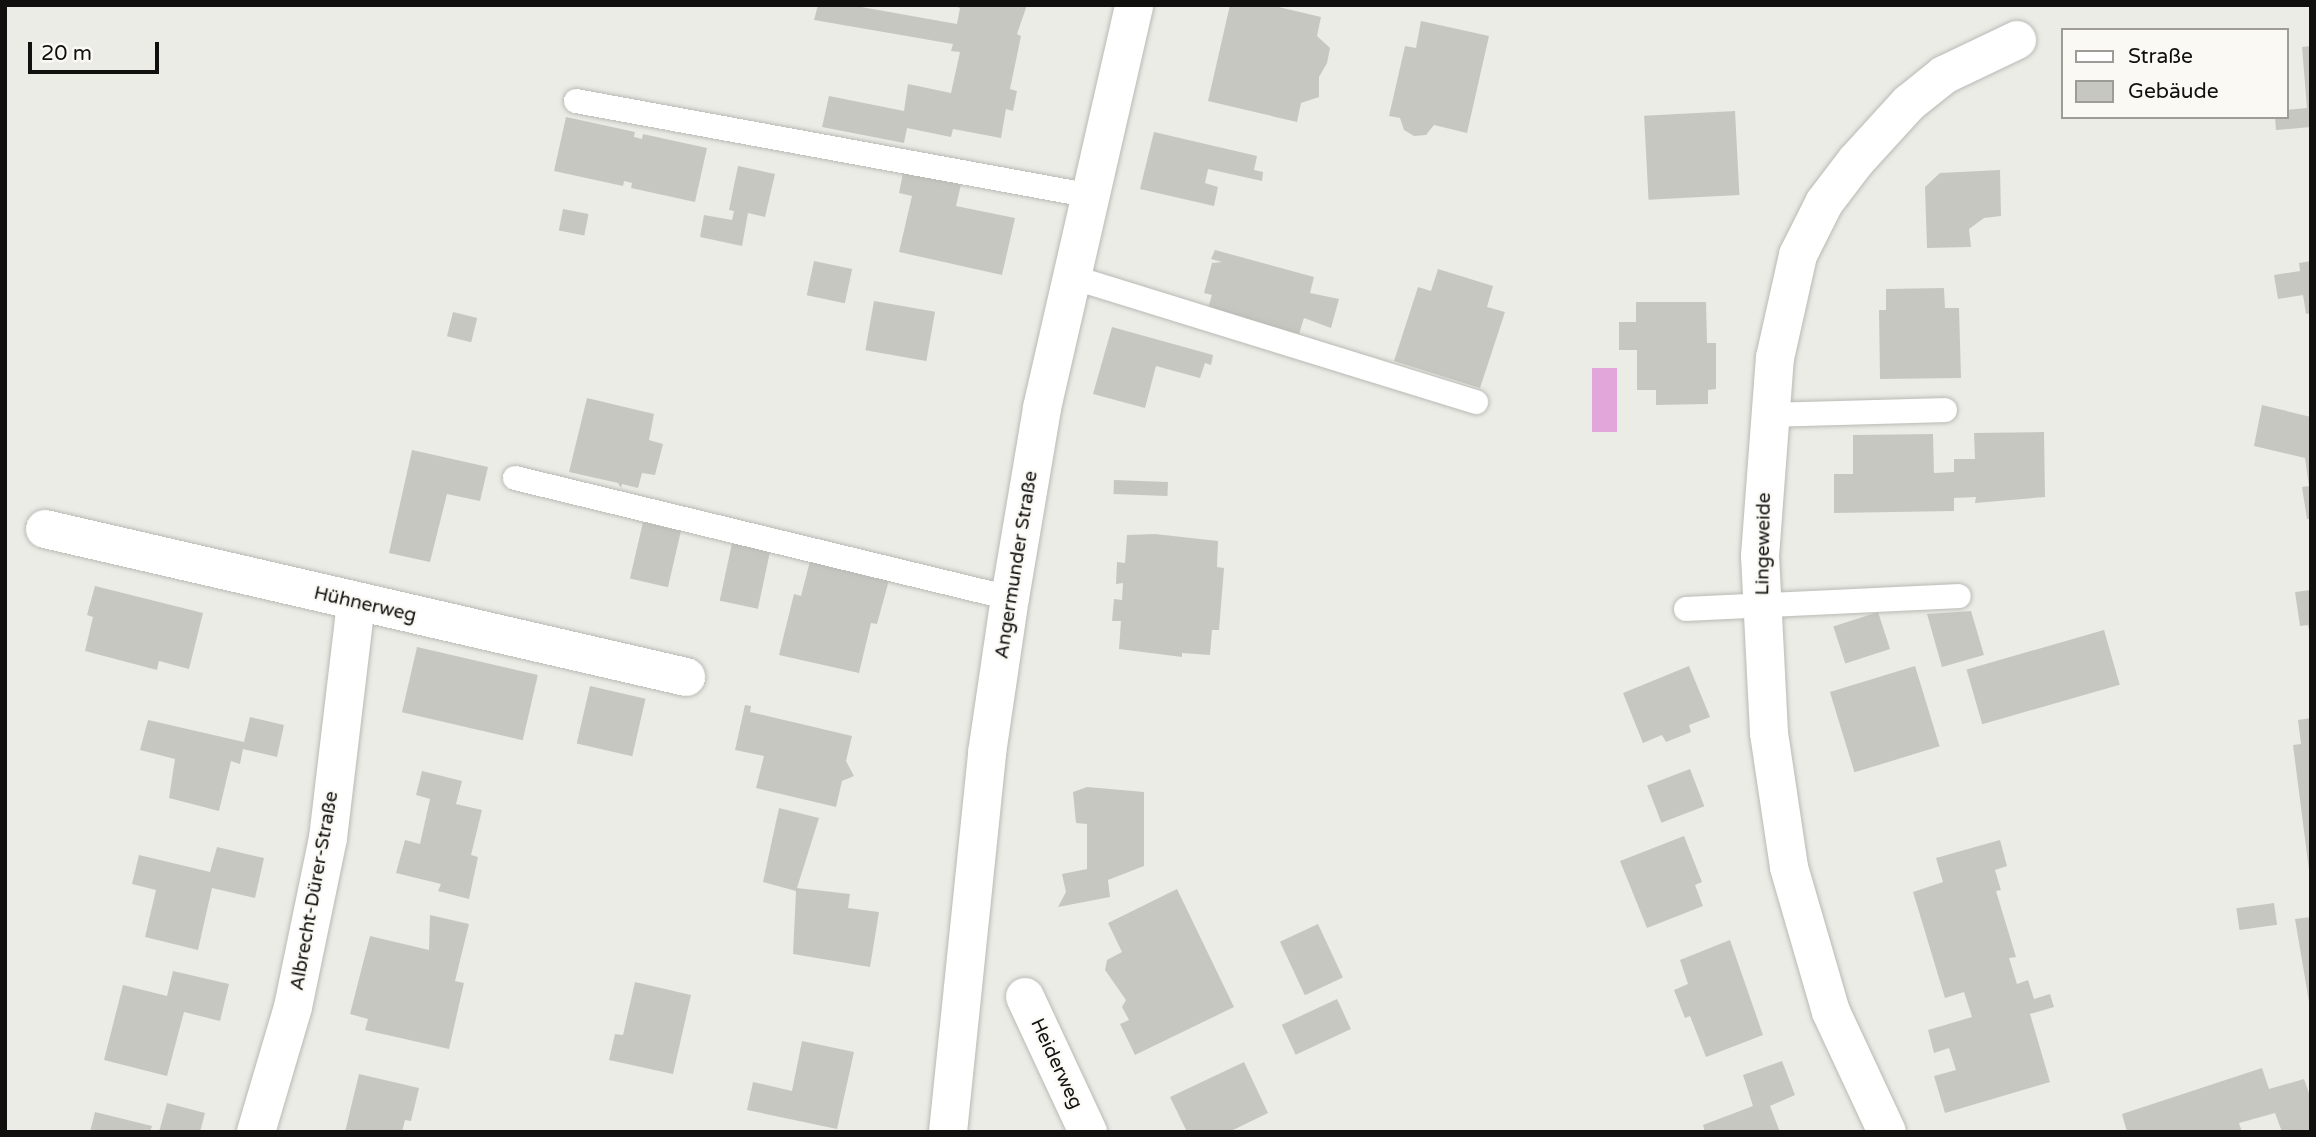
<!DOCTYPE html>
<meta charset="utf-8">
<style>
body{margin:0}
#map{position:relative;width:2316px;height:1137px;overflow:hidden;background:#ecece7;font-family:"Varela Round",sans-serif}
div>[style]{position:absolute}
.water>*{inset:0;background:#e2a6db;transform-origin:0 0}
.building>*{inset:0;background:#c7c7c2;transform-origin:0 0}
.roads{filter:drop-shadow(0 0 2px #bab9b4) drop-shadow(0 0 2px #bab9b4)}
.lane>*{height:24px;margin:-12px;padding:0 12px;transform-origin:12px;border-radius:12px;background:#fff}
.street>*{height:38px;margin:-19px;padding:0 19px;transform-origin:19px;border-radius:19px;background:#fff}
.secondary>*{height:38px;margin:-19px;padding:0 19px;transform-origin:19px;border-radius:19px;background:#fff}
span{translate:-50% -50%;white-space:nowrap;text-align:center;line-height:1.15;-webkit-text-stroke:5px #faf9f4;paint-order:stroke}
.street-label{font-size:19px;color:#11100f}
.frame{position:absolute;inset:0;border:7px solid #11100f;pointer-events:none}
.legend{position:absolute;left:2061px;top:28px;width:228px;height:91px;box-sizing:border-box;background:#faf9f4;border:2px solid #9d9c98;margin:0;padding:9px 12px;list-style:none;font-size:21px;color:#11100f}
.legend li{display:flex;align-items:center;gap:14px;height:35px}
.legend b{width:35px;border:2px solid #9d9c98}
.scale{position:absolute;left:28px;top:42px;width:131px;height:32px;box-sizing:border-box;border:4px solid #11100f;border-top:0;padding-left:9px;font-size:21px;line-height:24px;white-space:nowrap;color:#11100f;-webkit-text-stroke:5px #faf9f4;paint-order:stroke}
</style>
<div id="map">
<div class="water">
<i style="left:1592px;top:368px;width:25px;height:64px"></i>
</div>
<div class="building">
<i style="clip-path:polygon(818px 5px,850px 5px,957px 24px,960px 8px,952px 5px,1027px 5px,1017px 34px,1021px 36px,1010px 89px,1017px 91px,1013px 111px,1006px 109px,1001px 138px,953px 129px,951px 137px,907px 128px,904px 143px,822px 127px,829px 96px,904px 111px,908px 84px,951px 93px,960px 52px,951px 51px,953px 44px,814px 20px)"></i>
<i style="clip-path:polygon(1230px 5px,1270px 5px,1321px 17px,1317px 36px,1330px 48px,1327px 63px,1319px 77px,1319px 97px,1301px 103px,1297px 122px,1208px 101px)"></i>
<i style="clip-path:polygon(1421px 21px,1489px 36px,1467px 133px,1434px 125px,1426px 135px,1414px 136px,1404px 130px,1400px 118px,1389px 116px,1405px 46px,1416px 48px)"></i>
<i style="clip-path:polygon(2311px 46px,2311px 127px,2276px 130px,2275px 117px,2286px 117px,2286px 110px,2307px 108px,2302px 47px)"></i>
<i style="left:1735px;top:111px;width:84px;height:91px;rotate:87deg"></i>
<i style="clip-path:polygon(566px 117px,635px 132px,634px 137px,642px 139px,643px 134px,707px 148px,695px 202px,631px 188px,632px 183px,624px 181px,623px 186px,554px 171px)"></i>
<i style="clip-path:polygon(1154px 132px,1257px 156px,1254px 170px,1263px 172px,1262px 181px,1208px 169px,1205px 183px,1218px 187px,1214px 206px,1140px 189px)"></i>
<i style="clip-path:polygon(738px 166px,775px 174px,765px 217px,748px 213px,742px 246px,700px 237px,704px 215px,732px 220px,734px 211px,729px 210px)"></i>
<i style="clip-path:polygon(2000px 170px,2001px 216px,1984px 218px,1969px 229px,1971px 247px,1927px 248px,1925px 187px,1940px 173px)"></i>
<i style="clip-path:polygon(903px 173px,961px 184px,956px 206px,1015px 218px,1002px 275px,899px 252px,912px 196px,899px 193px)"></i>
<i style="left:563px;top:209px;width:26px;height:22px;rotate:11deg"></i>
<i style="clip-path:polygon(1215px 250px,1314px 277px,1310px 293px,1339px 299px,1331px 328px,1304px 318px,1299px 334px,1208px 308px,1212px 295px,1204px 293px,1212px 263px,1222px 262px,1211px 259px)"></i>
<i style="left:814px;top:261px;width:39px;height:35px;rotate:12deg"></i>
<i style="clip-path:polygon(2311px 261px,2311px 313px,2306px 314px,2303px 295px,2278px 299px,2274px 275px,2300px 271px,2299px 263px)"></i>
<i style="clip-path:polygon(1438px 269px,1493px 286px,1487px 307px,1505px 312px,1480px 388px,1394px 361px,1418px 287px,1431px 291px)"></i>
<i style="clip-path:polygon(1944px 288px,1945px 308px,1959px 308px,1961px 378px,1880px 379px,1879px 310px,1886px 310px,1886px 289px)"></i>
<i style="left:874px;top:301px;width:62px;height:50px;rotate:10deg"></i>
<i style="clip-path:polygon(1636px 302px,1706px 302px,1707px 343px,1716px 343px,1716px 389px,1708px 390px,1708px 404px,1656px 405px,1656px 390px,1637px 390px,1637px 350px,1619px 350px,1619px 322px,1636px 322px)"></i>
<i style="left:453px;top:312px;width:25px;height:25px;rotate:14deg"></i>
<i style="clip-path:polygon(1112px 327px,1213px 355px,1211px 365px,1205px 363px,1200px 378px,1156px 366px,1145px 408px,1093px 394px)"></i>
<i style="clip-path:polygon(587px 398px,654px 414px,649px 440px,663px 444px,655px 475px,642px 473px,638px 488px,622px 484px,621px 488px,618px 483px,569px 472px)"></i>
<i style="clip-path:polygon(2262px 405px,2311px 417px,2311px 519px,2307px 519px,2302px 487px,2309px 486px,2305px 458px,2254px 446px)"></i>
<i style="clip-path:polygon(2044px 432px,2045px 497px,1975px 503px,1976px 497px,1954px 498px,1954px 511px,1834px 513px,1834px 474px,1853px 474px,1853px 435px,1933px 434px,1934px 473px,1954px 472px,1954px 459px,1975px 459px,1974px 433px)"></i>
<i style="clip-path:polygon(412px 450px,488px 467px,480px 501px,447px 494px,430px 562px,389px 553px)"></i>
<i style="left:1114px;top:480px;width:54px;height:14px;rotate:2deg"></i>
<i style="left:643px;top:522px;width:39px;height:58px;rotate:13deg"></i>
<i style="clip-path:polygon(1155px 534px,1218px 541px,1217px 567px,1224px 568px,1219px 630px,1212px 630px,1210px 655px,1182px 653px,1182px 657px,1119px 649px,1121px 621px,1112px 621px,1114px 599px,1122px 600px,1123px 583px,1116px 584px,1117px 562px,1125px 563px,1127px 535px)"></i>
<i style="left:732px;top:543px;width:39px;height:59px;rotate:12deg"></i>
<i style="clip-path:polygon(810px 561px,889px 580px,877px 624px,871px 623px,859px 673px,779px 655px,794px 594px,801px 596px)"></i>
<i style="clip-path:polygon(95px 586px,203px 613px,189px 669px,159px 661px,157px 670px,85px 651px,93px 617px,87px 615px)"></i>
<i style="clip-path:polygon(2311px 590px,2311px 630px,2309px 630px,2308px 625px,2300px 626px,2295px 592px)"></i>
<i style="clip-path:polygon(1971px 611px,1984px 655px,1942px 667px,1927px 614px)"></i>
<i style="left:1878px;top:612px;width:39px;height:47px;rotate:72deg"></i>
<i style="left:2104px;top:630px;width:57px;height:143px;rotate:74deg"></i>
<i style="left:417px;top:647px;width:124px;height:67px;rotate:13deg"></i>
<i style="clip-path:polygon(1689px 666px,1710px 717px,1689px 725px,1691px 732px,1666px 742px,1662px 735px,1643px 743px,1623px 693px)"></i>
<i style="left:1915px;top:666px;width:84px;height:89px;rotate:73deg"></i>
<i style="left:590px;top:686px;width:57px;height:59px;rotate:13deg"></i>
<i style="clip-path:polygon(745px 705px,751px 706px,750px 712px,852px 736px,846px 761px,854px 776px,842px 781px,836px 807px,756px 788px,764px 756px,735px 750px)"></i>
<i style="clip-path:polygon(250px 717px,284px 725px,277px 757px,243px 749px,240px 764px,231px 761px,219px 811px,169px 798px,175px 759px,140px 750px,148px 720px,244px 742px)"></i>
<i style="clip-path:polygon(2311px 718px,2311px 870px,2309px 870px,2293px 745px,2301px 744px,2298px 720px)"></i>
<i style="left:1690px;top:769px;width:40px;height:46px;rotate:69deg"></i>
<i style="clip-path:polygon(422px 771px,462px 781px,456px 804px,482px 810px,471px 855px,478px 857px,469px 899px,438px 891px,441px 884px,396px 873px,405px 840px,420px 844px,430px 799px,416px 795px)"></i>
<i style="clip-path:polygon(1087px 787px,1144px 792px,1144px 866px,1108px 880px,1110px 897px,1058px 907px,1066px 892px,1062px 874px,1087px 869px,1087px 824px,1076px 823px,1073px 792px)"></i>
<i style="clip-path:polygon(779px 808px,819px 818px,797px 888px,850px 894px,848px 908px,879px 912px,870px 967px,793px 954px,796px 891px,763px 882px)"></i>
<i style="clip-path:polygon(1684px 836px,1702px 882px,1695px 885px,1703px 906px,1647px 928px,1620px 861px)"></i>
<i style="clip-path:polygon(2000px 840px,2007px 866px,1995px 870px,2001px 890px,1996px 891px,2016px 957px,2009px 958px,2017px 984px,2028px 980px,2034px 999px,2050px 994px,2054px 1007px,2030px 1014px,2050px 1082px,1945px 1113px,1934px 1076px,1956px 1070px,1949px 1048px,1934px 1053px,1928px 1030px,1972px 1017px,1964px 992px,1945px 998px,1913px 892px,1943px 882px,1936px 858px)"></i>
<i style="clip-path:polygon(217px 847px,264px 858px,255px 898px,212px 888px,198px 950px,145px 937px,156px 890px,132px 884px,139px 855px,210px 872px)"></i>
<i style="clip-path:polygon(1177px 889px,1234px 1007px,1135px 1055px,1120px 1024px,1129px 1020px,1122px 1007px,1126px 1000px,1105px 970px,1107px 960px,1122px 952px,1108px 923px)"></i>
<i style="left:2274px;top:903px;width:22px;height:38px;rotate:82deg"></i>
<i style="clip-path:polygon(430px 915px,469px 924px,455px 981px,464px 983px,449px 1049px,365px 1030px,368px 1019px,350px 1014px,370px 936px,429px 950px)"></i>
<i style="clip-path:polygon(2311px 917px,2311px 1002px,2309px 1002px,2295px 919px)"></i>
<i style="left:1318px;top:924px;width:59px;height:42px;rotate:65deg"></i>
<i style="clip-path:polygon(1730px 940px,1763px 1035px,1706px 1057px,1690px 1016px,1685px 1018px,1674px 990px,1688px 984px,1680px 960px)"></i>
<i style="clip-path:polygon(173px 971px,229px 984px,220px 1021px,184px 1012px,167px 1076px,104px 1060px,123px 985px,167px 996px)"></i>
<i style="clip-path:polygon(635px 982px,691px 995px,673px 1074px,609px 1060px,615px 1034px,623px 1035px)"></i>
<i style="left:1337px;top:999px;width:33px;height:61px;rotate:65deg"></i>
<i style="clip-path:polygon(802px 1041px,854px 1052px,837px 1129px,747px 1110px,753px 1082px,792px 1091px)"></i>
<i style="clip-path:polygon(1782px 1061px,1795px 1095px,1770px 1106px,1780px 1132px,1705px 1132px,1703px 1125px,1753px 1106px,1743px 1075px)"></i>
<i style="clip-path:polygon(1244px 1062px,1268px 1113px,1229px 1132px,1187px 1132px,1170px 1097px)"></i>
<i style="clip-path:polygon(2262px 1068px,2269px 1089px,2304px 1079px,2311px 1099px,2311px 1130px,2282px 1132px,2275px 1113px,2239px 1123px,2242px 1132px,2127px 1132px,2122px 1114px)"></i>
<i style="clip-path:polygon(359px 1074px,419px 1088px,411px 1121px,405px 1120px,402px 1132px,345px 1132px)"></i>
<i style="clip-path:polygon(167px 1103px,205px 1113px,200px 1132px,159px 1132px)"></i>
<i style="clip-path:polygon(95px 1112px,152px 1126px,150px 1132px,90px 1132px)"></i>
</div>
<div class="roads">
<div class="lane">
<i style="left:576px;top:101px;width:525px;rotate:10.43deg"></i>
<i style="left:1072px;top:277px;width:423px;rotate:17.2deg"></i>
<i style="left:1770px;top:415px;width:175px;rotate:-1.6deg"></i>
<i style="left:515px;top:478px;width:509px;rotate:13.63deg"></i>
<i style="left:1686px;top:609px;width:273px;rotate:-2.7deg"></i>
</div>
<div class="street">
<i style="left:45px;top:529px;width:658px;rotate:13deg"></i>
<i style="left:1025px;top:997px;width:149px;rotate:65deg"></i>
<i style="left:256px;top:1132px;width:130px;rotate:-73.5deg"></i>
<i style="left:293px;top:1007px;width:173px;rotate:-78.3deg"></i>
<i style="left:328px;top:838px;width:237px;rotate:-83.2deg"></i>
<i style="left:1887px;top:1132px;width:132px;rotate:-115deg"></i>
<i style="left:1831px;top:1012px;width:151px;rotate:-106.2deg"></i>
<i style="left:1789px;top:867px;width:135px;rotate:-98.5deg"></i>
<i style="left:1769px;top:733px;width:177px;rotate:-92.9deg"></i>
<i style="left:1760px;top:556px;width:199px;rotate:-85.7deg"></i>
<i style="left:1775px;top:358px;width:106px;rotate:-77.4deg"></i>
<i style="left:1798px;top:255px;width:58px;rotate:-63.4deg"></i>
<i style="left:1824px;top:203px;width:53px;rotate:-52.7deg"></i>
<i style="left:1856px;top:161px;width:79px;rotate:-47.6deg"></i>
<i style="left:1909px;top:103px;width:45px;rotate:-38.7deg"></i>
<i style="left:1944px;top:75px;width:81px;rotate:-25.6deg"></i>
</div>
<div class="secondary">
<i style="left:948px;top:1132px;width:381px;rotate:-84.1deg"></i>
<i style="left:987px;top:753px;width:157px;rotate:-81.6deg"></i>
<i style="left:1010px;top:598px;width:193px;rotate:-80.4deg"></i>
<i style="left:1042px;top:408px;width:413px;rotate:-77.1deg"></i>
</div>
</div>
<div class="street-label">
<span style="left:1764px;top:544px;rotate:-89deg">Lingeweide</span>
<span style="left:1017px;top:565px;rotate:-81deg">Angermunder Straße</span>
<span style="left:365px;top:605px;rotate:13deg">Hühnerweg</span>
<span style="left:315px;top:891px;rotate:-80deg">Albrecht-Dürer-Straße</span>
<span style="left:1056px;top:1064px;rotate:65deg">Heiderweg</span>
</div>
<div class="frame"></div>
<ul class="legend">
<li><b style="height:9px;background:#fff"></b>Straße</li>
<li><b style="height:19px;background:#c7c7c2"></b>Gebäude</li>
</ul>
<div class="scale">20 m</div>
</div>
